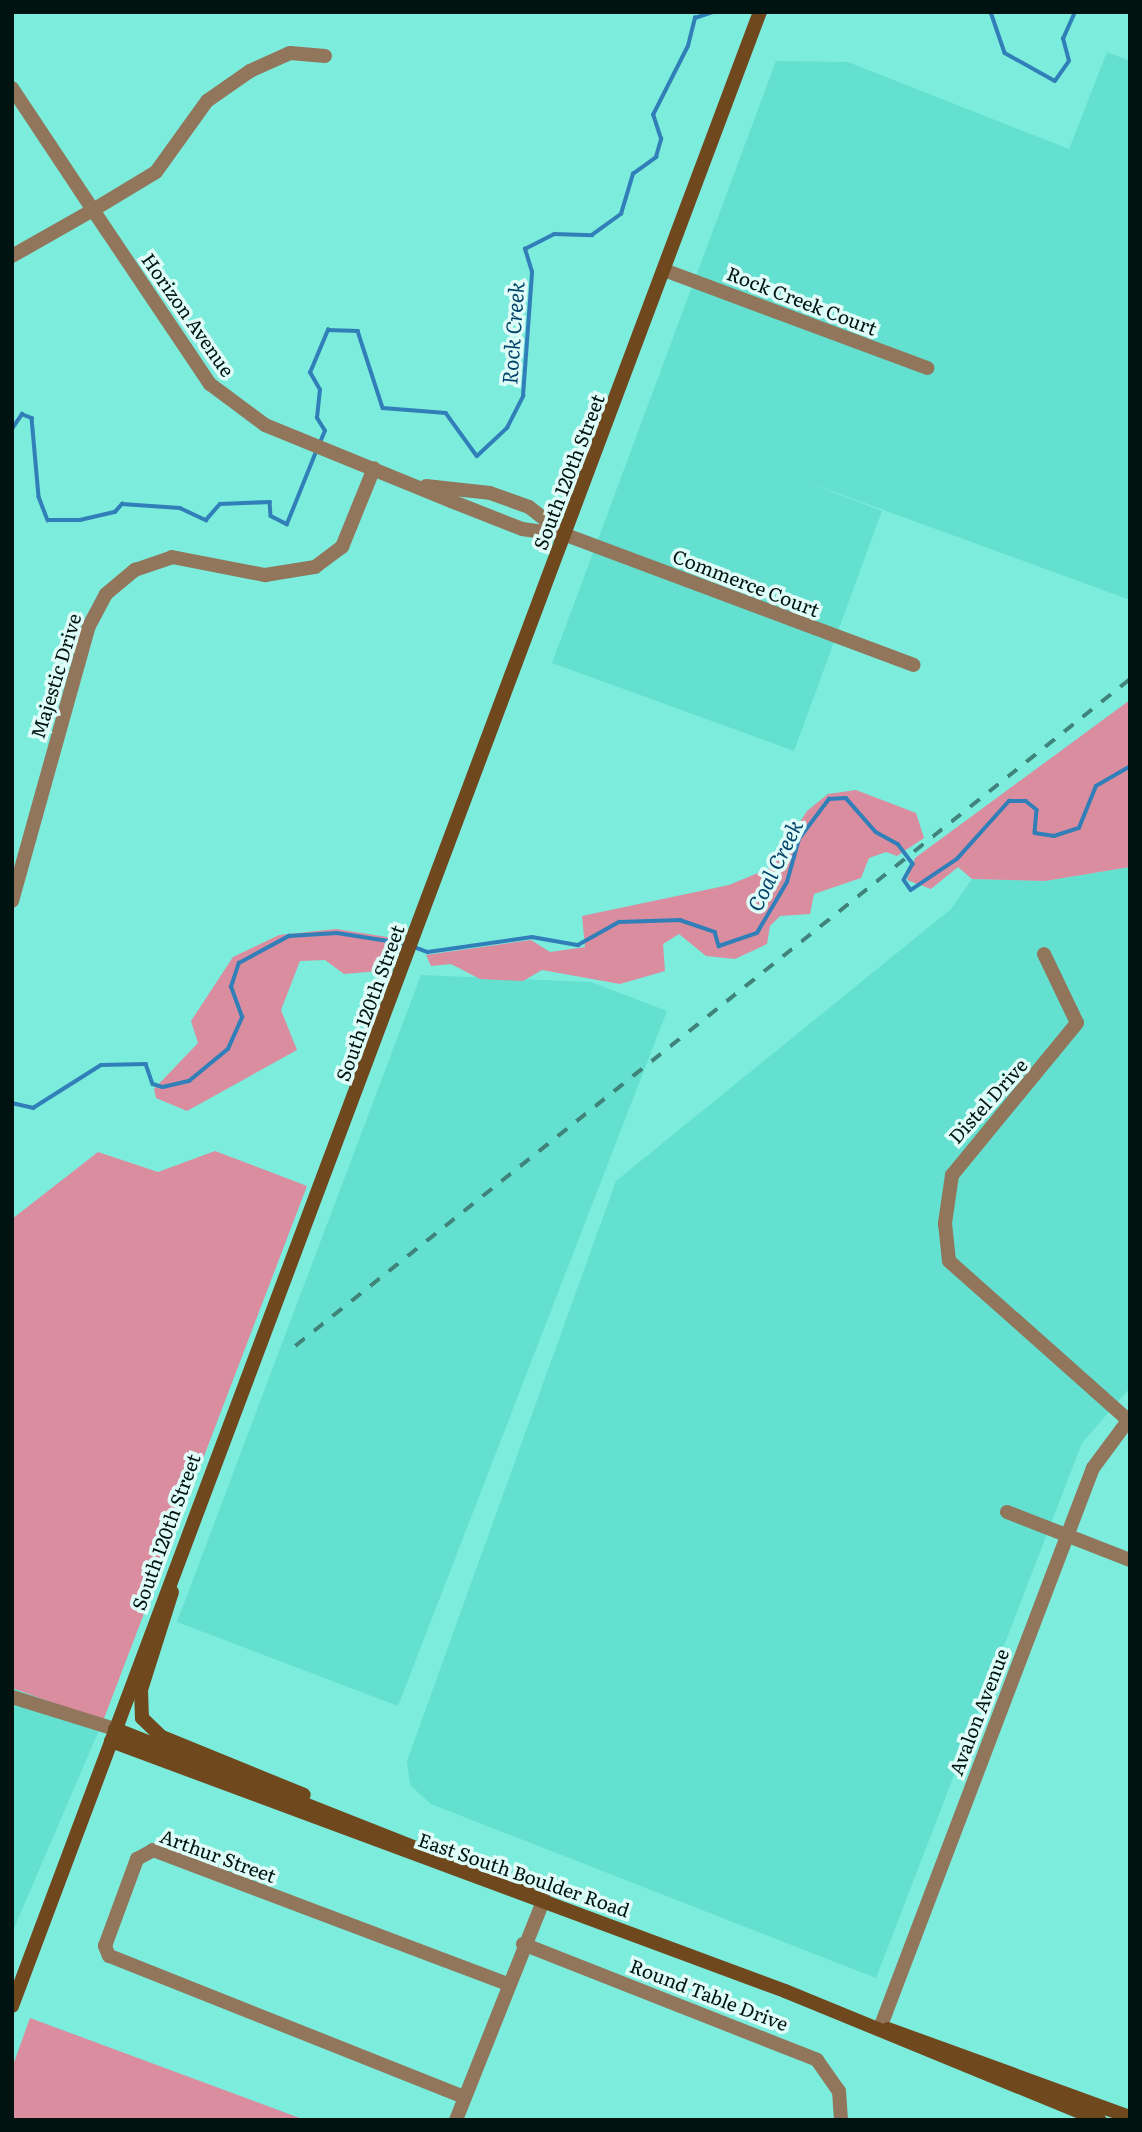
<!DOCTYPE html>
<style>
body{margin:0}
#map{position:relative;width:1142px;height:2132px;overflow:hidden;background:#7cecdd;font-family:Literata,serif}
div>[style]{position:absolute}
.built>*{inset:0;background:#63e0d0}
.green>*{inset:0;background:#da8d9f}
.stream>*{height:3.5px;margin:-1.75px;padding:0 1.75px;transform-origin:1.75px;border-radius:1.75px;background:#307fb8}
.street>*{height:14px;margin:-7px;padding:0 7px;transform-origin:7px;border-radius:7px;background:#92765b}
.secondary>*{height:14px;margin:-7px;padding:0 7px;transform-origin:7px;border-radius:7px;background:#70481d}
.rail>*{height:3.5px;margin-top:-1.75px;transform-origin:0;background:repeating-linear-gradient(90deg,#40837a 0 12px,transparent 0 24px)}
span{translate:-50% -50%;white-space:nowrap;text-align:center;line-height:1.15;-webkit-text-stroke:7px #dffdf8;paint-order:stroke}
.street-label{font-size:19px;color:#001311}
.water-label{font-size:21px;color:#07446b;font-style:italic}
.frame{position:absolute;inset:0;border:14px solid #001311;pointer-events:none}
</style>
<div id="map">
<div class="built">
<i style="clip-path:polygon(1107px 52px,1130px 61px,1130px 600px,796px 478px,882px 511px,794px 751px,552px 663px,776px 61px,848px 62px,1069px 149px)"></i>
<i style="clip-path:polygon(1130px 867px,1130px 1388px,1082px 1443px,876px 1978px,431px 1804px,410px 1785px,407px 1761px,616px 1181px,951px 909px,972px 879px,1045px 881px)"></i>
<i style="clip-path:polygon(421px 975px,591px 982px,667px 1011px,398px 1706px,177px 1622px)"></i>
<i style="clip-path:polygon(12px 1688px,103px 1721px,12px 1933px)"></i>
</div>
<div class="green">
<i style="clip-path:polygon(1130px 700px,1130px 867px,1045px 881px,972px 879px,958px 867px,931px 889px,907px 880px,915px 858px)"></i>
<i style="clip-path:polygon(856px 790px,916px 813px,924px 838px,897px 856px,886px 852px,869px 858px,861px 878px,814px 894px,810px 914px,780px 916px,770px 926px,767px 944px,735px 959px,706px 956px,679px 934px,663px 944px,665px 971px,620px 984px,542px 970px,523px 981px,480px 979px,451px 964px,431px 966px,426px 955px,531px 940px,550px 952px,585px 947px,582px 916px,729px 885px,770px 868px,807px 811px,828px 794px)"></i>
<i style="clip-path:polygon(336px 929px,400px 939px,380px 971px,344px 974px,325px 960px,300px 961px,281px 1010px,297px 1050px,187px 1111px,156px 1098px,154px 1089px,198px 1043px,191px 1021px,233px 957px,279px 935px)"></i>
<i style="clip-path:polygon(215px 1151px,307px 1186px,103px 1721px,12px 1688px,12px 1219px,98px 1152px,158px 1172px)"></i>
<i style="clip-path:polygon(30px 2018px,305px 2120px,12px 2120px,12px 2068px)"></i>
</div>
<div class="stream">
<i style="left:991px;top:12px;width:43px;rotate:71.1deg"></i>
<i style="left:1005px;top:53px;width:57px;rotate:29.2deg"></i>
<i style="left:1055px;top:81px;width:24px;rotate:-55deg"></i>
<i style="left:1069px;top:61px;width:23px;rotate:-105deg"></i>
<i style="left:1063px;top:39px;width:30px;rotate:-66deg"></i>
<i style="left:12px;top:429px;width:18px;rotate:-56deg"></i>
<i style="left:22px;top:414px;width:11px;rotate:22deg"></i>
<i style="left:32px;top:418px;width:79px;rotate:84.9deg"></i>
<i style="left:39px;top:497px;width:25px;rotate:69deg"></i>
<i style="left:48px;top:520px;width:32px"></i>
<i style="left:80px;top:520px;width:36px;rotate:-13deg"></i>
<i style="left:115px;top:512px;width:11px;rotate:-49deg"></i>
<i style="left:122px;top:504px;width:58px;rotate:3.9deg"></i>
<i style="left:180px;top:508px;width:29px;rotate:25deg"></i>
<i style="left:206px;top:520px;width:21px;rotate:-49deg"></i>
<i style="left:220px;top:504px;width:50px;rotate:-2.3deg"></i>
<i style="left:270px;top:502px;width:14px;rotate:86deg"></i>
<i style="left:271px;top:516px;width:18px;rotate:27deg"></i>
<i style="left:287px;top:524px;width:78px;rotate:-68.1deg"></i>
<i style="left:319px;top:445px;width:15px;rotate:-67deg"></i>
<i style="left:325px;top:431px;width:15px;rotate:-122deg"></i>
<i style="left:317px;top:418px;width:28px;rotate:-84deg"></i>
<i style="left:320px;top:390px;width:20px;rotate:-120deg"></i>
<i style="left:310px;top:373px;width:47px;rotate:-67.3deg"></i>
<i style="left:328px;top:330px;width:30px;rotate:2deg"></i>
<i style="left:358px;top:331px;width:81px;rotate:72deg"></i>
<i style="left:383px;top:408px;width:63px;rotate:4.5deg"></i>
<i style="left:446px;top:413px;width:53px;rotate:54.2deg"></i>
<i style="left:477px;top:456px;width:41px;rotate:-43deg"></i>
<i style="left:507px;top:428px;width:36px;rotate:-63deg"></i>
<i style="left:523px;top:396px;width:124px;rotate:-85.8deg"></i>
<i style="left:532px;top:272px;width:24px;rotate:-107deg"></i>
<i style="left:525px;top:249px;width:33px;rotate:-27deg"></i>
<i style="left:554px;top:234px;width:38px;rotate:2deg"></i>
<i style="left:592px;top:235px;width:36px;rotate:-36deg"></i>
<i style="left:621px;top:214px;width:42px;rotate:-73.3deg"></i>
<i style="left:633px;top:174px;width:29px;rotate:-36deg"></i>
<i style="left:656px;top:157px;width:19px;rotate:-74deg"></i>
<i style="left:661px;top:139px;width:25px;rotate:-108deg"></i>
<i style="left:653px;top:115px;width:77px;rotate:-63.1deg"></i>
<i style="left:688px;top:46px;width:29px;rotate:-76deg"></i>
<i style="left:695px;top:18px;width:19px;rotate:-18deg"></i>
<i style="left:414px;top:947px;width:15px;rotate:20deg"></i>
<i style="left:428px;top:952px;width:105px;rotate:-8.2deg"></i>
<i style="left:532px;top:937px;width:47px;rotate:9.9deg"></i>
<i style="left:578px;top:945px;width:47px;rotate:-29.3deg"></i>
<i style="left:619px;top:922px;width:61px;rotate:-1.9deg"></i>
<i style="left:680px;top:920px;width:37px;rotate:19deg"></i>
<i style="left:715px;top:932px;width:15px;rotate:74deg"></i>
<i style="left:719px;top:946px;width:40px;rotate:-18.9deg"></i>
<i style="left:757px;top:933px;width:59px;rotate:-59.5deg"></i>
<i style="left:787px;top:882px;width:45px;rotate:-74.4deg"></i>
<i style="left:799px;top:839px;width:50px;rotate:-53.1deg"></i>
<i style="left:829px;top:799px;width:17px;rotate:-3deg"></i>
<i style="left:846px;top:798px;width:45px;rotate:48.6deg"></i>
<i style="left:876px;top:832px;width:25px;rotate:29deg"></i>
<i style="left:898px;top:844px;width:25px;rotate:53deg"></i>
<i style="left:913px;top:864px;width:18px;rotate:119deg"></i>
<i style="left:904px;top:880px;width:12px;rotate:55deg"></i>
<i style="left:911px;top:890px;width:55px;rotate:-34deg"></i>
<i style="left:957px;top:859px;width:78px;rotate:-48.1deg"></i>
<i style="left:1009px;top:801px;width:17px"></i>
<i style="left:1026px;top:801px;width:14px;rotate:39deg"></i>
<i style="left:1037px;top:810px;width:23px;rotate:95deg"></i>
<i style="left:1035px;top:833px;width:19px;rotate:9deg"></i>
<i style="left:1054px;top:836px;width:26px;rotate:-18deg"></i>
<i style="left:1079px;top:828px;width:45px;rotate:-68deg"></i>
<i style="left:1096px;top:786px;width:39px;rotate:-30deg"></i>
<i style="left:12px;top:1103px;width:22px;rotate:13deg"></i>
<i style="left:33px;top:1108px;width:80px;rotate:-32.3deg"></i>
<i style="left:101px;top:1065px;width:45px;rotate:-1.3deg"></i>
<i style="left:146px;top:1064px;width:21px;rotate:71deg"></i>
<i style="left:153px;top:1084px;width:10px;rotate:17deg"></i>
<i style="left:163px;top:1087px;width:27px;rotate:-13deg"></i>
<i style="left:189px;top:1081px;width:50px;rotate:-39.4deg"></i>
<i style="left:228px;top:1049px;width:35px;rotate:-66deg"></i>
<i style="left:242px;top:1017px;width:32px;rotate:-110deg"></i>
<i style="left:231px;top:987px;width:25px;rotate:-72deg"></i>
<i style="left:239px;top:963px;width:57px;rotate:-28.4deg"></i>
<i style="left:289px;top:936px;width:48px;rotate:-3.6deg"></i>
<i style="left:337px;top:933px;width:71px;rotate:8.9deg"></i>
</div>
<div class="street">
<i style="left:325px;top:56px;width:35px;rotate:-175deg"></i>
<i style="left:290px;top:53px;width:44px;rotate:155.8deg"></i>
<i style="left:250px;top:71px;width:52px;rotate:145.1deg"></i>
<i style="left:207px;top:101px;width:87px;rotate:125.7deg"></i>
<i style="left:156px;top:172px;width:74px;rotate:148.9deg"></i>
<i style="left:93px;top:210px;width:210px;rotate:56.1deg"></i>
<i style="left:210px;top:384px;width:69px;rotate:36.7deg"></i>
<i style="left:265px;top:425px;width:201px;rotate:22.2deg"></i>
<i style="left:451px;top:501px;width:76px;rotate:21.5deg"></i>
<i style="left:522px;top:529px;width:44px;rotate:7.8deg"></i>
<i style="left:566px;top:535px;width:371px;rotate:20.5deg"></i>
<i style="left:12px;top:88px;width:146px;rotate:56.4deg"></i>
<i style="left:93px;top:210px;width:93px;rotate:150.4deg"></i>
<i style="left:664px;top:270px;width:281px;rotate:20.4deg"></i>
<i style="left:426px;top:486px;width:64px;rotate:6.2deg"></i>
<i style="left:490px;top:493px;width:41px;rotate:19.7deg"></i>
<i style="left:529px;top:507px;width:46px;rotate:37.9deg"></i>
<i style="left:12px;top:901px;width:286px;rotate:-74.4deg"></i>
<i style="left:89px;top:626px;width:36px;rotate:-62deg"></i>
<i style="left:106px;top:594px;width:38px;rotate:-40deg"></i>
<i style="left:135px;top:570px;width:39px;rotate:-19deg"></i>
<i style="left:172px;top:557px;width:95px;rotate:11deg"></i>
<i style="left:265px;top:575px;width:51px;rotate:-9.1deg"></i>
<i style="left:315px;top:567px;width:34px;rotate:-37deg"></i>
<i style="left:342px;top:547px;width:85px;rotate:-67.9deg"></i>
<i style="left:1044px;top:954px;width:76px;rotate:64.4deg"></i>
<i style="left:1077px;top:1023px;width:197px;rotate:129.4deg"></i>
<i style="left:952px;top:1175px;width:49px;rotate:98.3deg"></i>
<i style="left:945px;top:1223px;width:38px;rotate:84deg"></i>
<i style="left:949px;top:1261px;width:239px;rotate:41.6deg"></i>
<i style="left:1007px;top:1512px;width:132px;rotate:21.3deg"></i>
<i style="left:12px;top:1697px;width:108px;rotate:17.3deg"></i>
<i style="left:523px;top:1944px;width:316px;rotate:21.5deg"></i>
<i style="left:817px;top:2060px;width:38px;rotate:55deg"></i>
<i style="left:839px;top:2091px;width:29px;rotate:86deg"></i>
<i style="left:880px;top:2028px;width:599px;rotate:-69.18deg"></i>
<i style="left:1093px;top:1468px;width:62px;rotate:-53.5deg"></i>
<i style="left:464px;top:2097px;width:382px;rotate:-158.3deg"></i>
<i style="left:109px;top:1956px;width:11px;rotate:-112deg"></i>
<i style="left:105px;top:1946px;width:93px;rotate:-69.8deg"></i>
<i style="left:137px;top:1859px;width:18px;rotate:-29deg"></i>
<i style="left:153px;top:1850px;width:379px;rotate:20.7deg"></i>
<i style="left:456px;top:2120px;width:238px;rotate:-68.3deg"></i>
</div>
<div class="secondary">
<i style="left:172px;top:1592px;width:103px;rotate:107.6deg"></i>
<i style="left:141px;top:1690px;width:28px;rotate:88deg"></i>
<i style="left:142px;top:1718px;width:28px;rotate:44deg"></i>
<i style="left:162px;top:1737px;width:153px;rotate:22.2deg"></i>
<i style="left:115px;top:1729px;width:457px;rotate:21.6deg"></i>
<i style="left:111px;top:1741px;width:719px;rotate:20.35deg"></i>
<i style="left:785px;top:1991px;width:340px;rotate:22.3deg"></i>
<i style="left:12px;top:2006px;width:2130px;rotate:-69.44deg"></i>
<i style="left:888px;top:2029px;width:258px;rotate:20deg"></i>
</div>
<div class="rail">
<i style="left:295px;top:1346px;width:1069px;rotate:-38.62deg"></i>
</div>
<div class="street-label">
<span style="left:802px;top:301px;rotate:21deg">Rock Creek Court</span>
<span style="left:188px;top:315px;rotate:55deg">Horizon Avenue</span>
<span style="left:569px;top:472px;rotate:-69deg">South 120th Street</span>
<span style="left:746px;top:583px;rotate:21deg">Commerce Court</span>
<span style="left:56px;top:676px;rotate:-73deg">Majestic Drive</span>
<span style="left:370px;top:1003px;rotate:-70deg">South 120th Street</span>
<span style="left:988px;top:1101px;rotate:-48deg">Distel Drive</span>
<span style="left:166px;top:1532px;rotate:-70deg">South 120th Street</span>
<span style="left:979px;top:1712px;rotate:-69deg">Avalon Avenue</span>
<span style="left:218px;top:1856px;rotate:20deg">Arthur Street</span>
<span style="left:524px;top:1875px;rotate:19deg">East South Boulder Road</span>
<span style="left:709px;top:1995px;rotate:21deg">Round Table Drive</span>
</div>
<div class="water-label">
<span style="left:512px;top:333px;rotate:-86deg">Rock Creek</span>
<span style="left:774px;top:865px;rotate:-64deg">Coal Creek</span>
</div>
<div class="frame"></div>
</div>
